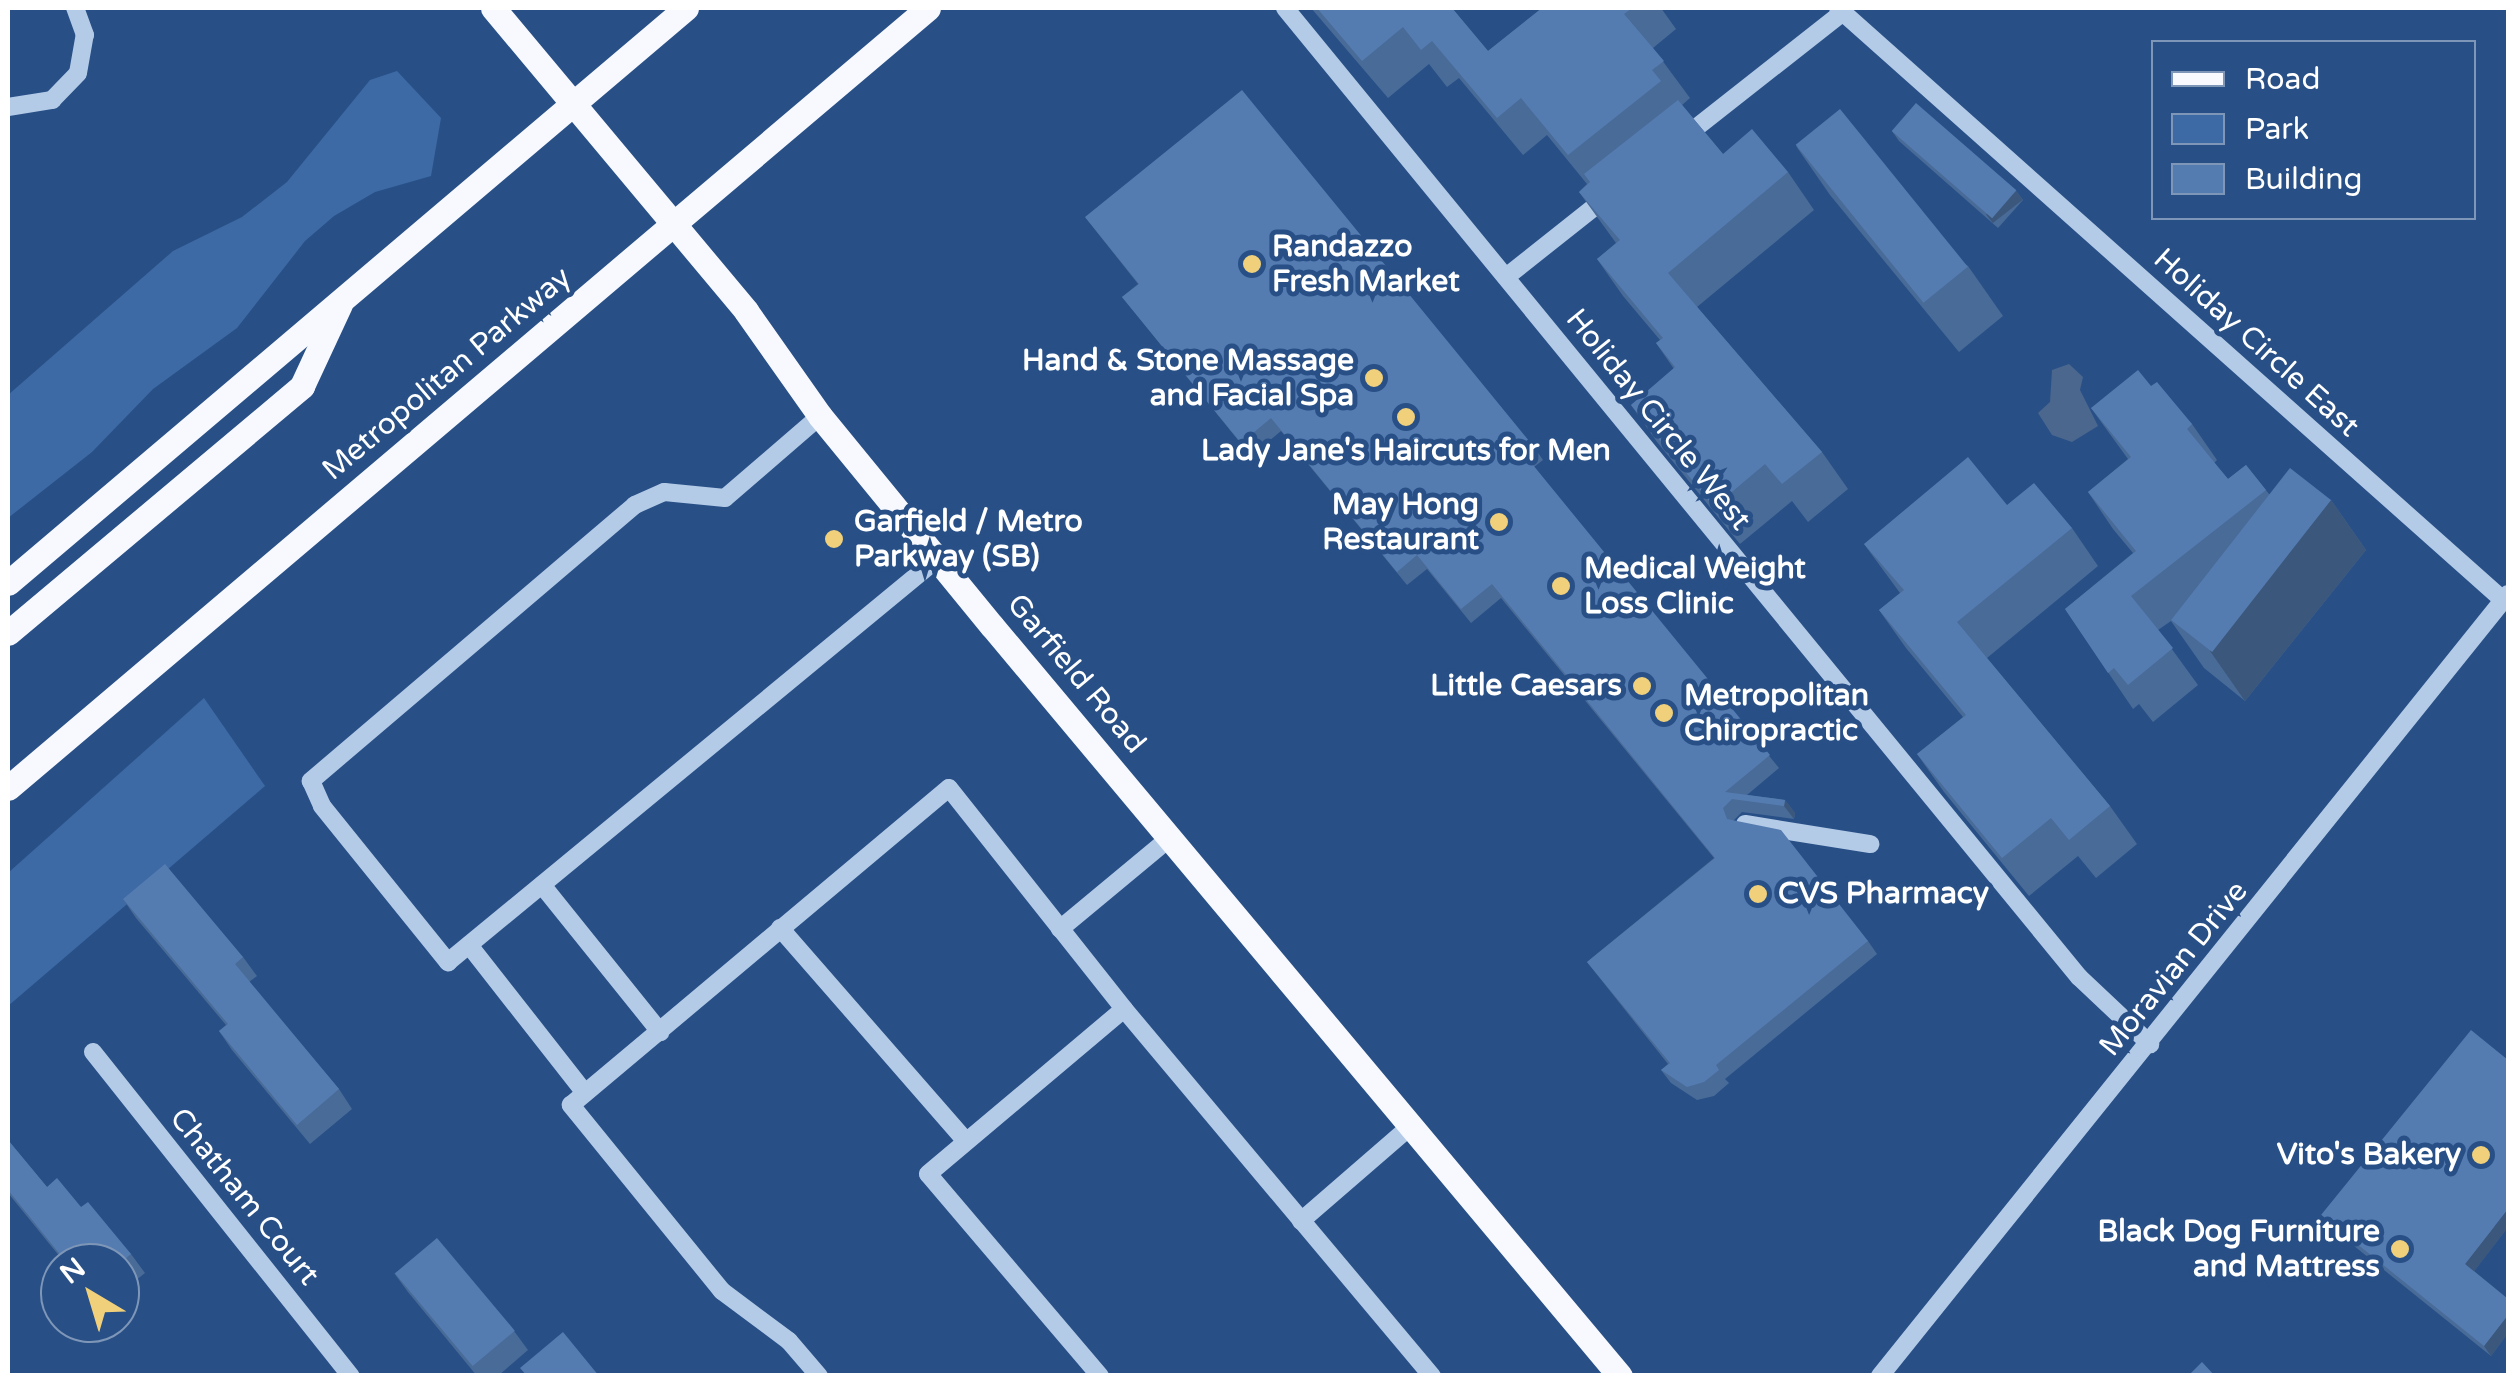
<!DOCTYPE html>
<style>
body{margin:0}
#map{position:relative;width:2516px;height:1383px;overflow:hidden;background:#285087;font-family:"Varela Round",sans-serif}
div>[style]{position:absolute}
.green>*{inset:0;background:#3d6aa4}
.water>*{inset:0;background:#4b678e}
.minor>*{height:18px;margin:-9px;padding:0 9px;transform-origin:9px;border-radius:9px;background:#b4cbe8}
.major>*{height:25px;margin:-12.5px;padding:0 12.5px;transform-origin:12.5px;border-radius:12.5px;background:#f7f9fe}
.wall>*{inset:0;background:#496b98}
.shaded-wall>*{inset:0;background:#3c577c;transform-origin:0 0}
.building>*{inset:0;background:#557cb1;transform-origin:0 0}
.dots>*{width:28px;height:28px;translate:-50% -50%;box-sizing:border-box;border:5px solid #285087;border-radius:50%}
span{translate:-50% -50%;white-space:nowrap;text-align:center;line-height:1.15;-webkit-text-stroke:10px #285087;paint-order:stroke}
.poi-label{font-size:30px;color:#fff;font-weight:700}
.left{translate:0 -50%;text-align:left}
.right{translate:-100% -50%;text-align:right}
.street-label{font-size:30px;color:#fff}
.frame{position:absolute;inset:0;border:10px solid #fff;pointer-events:none}
.legend{position:absolute;left:2151px;top:40px;width:325px;height:180px;box-sizing:border-box;background:#285087;border:2px solid #7e96b7;margin:0;padding:12px 18px;list-style:none;font-size:30px;color:#fff}
.legend li{display:flex;align-items:center;gap:20px;height:50px}
.legend b{width:50px;border:2px solid #7e96b7}
.north{position:absolute;left:40px;top:1243px;width:100px;height:100px;box-sizing:border-box;background:#285087;border:2px solid #7e96b7;border-radius:50%;rotate:322deg;font-size:28px;font-weight:700;line-height:40px;text-align:center;color:#fff}
.north::after{content:'';display:block;margin:auto;width:35px;height:45px;background:#f0d07b;clip-path:polygon(50% 0,100% 100%,50% 72%,0 100%)}
</style>
<div id="map">
<div class="green">
<i style="clip-path:polygon(397px 71px,441px 118px,431px 176px,375px 192px,334px 216px,305px 241px,237px 328px,153px 389px,92px 452px,8px 518px,8px 395px,173px 251px,242px 217px,287px 182px,370px 80px)"></i>
<i style="clip-path:polygon(204px 698px,265px 786px,8px 1006px,8px 873px)"></i>
</div>
<div class="water">
<i style="clip-path:polygon(2069px 364px,2083px 377px,2080px 390px,2098px 426px,2072px 442px,2052px 435px,2038px 413px,2050px 402px,2052px 370px)"></i>
</div>
<div class="minor">
<i style="left:1285px;top:8px;width:1253px;rotate:50.67deg"></i>
<i style="left:2079px;top:977px;width:98px;rotate:43.3deg"></i>
<i style="left:1838px;top:8px;width:890px;rotate:41.68deg"></i>
<i style="left:8px;top:107px;width:45px;rotate:-9deg"></i>
<i style="left:52px;top:100px;width:37px;rotate:-46deg"></i>
<i style="left:78px;top:73px;width:39px;rotate:-80deg"></i>
<i style="left:85px;top:35px;width:29px;rotate:-110deg"></i>
<i style="left:1683px;top:138px;width:204px;rotate:-38.2deg"></i>
<i style="left:1506px;top:277px;width:129px;rotate:-38.4deg"></i>
<i style="left:820px;top:416px;width:125px;rotate:139.2deg"></i>
<i style="left:725px;top:498px;width:61px;rotate:-174.4deg"></i>
<i style="left:664px;top:492px;width:32px;rotate:156deg"></i>
<i style="left:635px;top:505px;width:426px;rotate:139.6deg"></i>
<i style="left:311px;top:781px;width:27px;rotate:66deg"></i>
<i style="left:322px;top:806px;width:201px;rotate:51.1deg"></i>
<i style="left:448px;top:962px;width:634px;rotate:-39.49deg"></i>
<i style="left:1745px;top:824px;width:127px;rotate:9.1deg"></i>
<i style="left:542px;top:885px;width:189px;rotate:51.2deg"></i>
<i style="left:780px;top:928px;width:283px;rotate:48.9deg"></i>
<i style="left:1060px;top:929px;width:144px;rotate:-39.7deg"></i>
<i style="left:469px;top:945px;width:188px;rotate:51.9deg"></i>
<i style="left:93px;top:1052px;width:414px;rotate:51.5deg"></i>
<i style="left:1301px;top:1221px;width:148px;rotate:-40.9deg"></i>
<i style="left:819px;top:1376px;width:46px;rotate:-130.6deg"></i>
<i style="left:789px;top:1341px;width:84px;rotate:-143.3deg"></i>
<i style="left:722px;top:1291px;width:240px;rotate:-129.1deg"></i>
<i style="left:571px;top:1105px;width:493px;rotate:-40deg"></i>
<i style="left:949px;top:788px;width:282px;rotate:51.6deg"></i>
<i style="left:1124px;top:1009px;width:479px;rotate:50deg"></i>
<i style="left:1100px;top:1376px;width:265px;rotate:-130.4deg"></i>
<i style="left:928px;top:1174px;width:256px;rotate:-40.1deg"></i>
<i style="left:1880px;top:1376px;width:1003px;rotate:-51.23deg"></i>
</div>
<div class="major">
<i style="left:493px;top:8px;width:395px;rotate:50.1deg"></i>
<i style="left:746px;top:311px;width:128px;rotate:54.8deg"></i>
<i style="left:820px;top:416px;width:271px;rotate:50.7deg"></i>
<i style="left:992px;top:626px;width:978px;rotate:50.06deg"></i>
<i style="left:8px;top:583px;width:889px;rotate:-40.3deg"></i>
<i style="left:8px;top:633px;width:384px;rotate:-40deg"></i>
<i style="left:302px;top:386px;width:90px;rotate:-65.1deg"></i>
<i style="left:8px;top:788px;width:1206px;rotate:-40.29deg"></i>
</div>
<div class="wall">
<i style="clip-path:polygon(1311px 8px,1452px 8px,1488px 51px,1542px 8px,1661px 8px,1676px 29px,1653px 48px,1690px 98px,1682px 105px,1723px 154px,1788px 172px,1814px 210px,1697px 307px,1822px 452px,1848px 489px,1808px 522px,1792px 501px,1740px 544px,1657px 442px,1631px 405px,1674px 369px,1656px 343px,1660px 340px,1623px 296px,1597px 259px,1616px 243px,1579px 192px,1587px 184px,1547px 135px,1523px 155px,1459px 78px,1447px 87px,1429px 64px,1388px 98px)"></i>
<i style="clip-path:polygon(1892px 131px,2016px 191px,2023px 200px,1998px 228px,1899px 141px)"></i>
<i style="clip-path:polygon(1796px 146px,1968px 266px,2003px 316px,1959px 352px,1830px 195px)"></i>
<i style="clip-path:polygon(1085px 217px,1534px 447px,1543px 460px,1534px 467px,1779px 768px,1747px 795px,1785px 800px,1795px 813px,1794px 819px,1742px 812px,1733px 821px,1868px 941px,1877px 954px,1725px 1079px,1729px 1083px,1714px 1096px,1697px 1100px,1671px 1083px,1661px 1070px,1668px 1064px,1587px 962px,1714px 858px,1501px 598px,1471px 623px,1427px 569px,1407px 585px,1281px 431px,1251px 456px,1122px 297px,1138px 284px)"></i>
<i style="clip-path:polygon(2151px 386px,2192px 424px,2217px 460px,2214px 463px,2228px 479px,2246px 465px,2269px 494px,2331px 500px,2366px 550px,2245px 701px,2204px 668px,2171px 621px,2158px 630px,2198px 685px,2153px 722px,2139px 704px,2133px 709px,2065px 609px,2133px 553px,2113px 529px,2088px 492px,2128px 459px,2091px 408px)"></i>
<i style="clip-path:polygon(2007px 505px,2072px 528px,2098px 566px,1987px 658px,2110px 806px,2137px 844px,2096px 878px,2078px 856px,2029px 896px,1944px 792px,1917px 754px,1963px 717px,1906px 648px,1879px 610px,1900px 593px,1864px 544px)"></i>
<i style="clip-path:polygon(123px 899px,243px 957px,257px 976px,249px 982px,339px 1089px,352px 1109px,310px 1144px,232px 1050px,219px 1031px,226px 1025px,136px 918px)"></i>
<i style="clip-path:polygon(8px 1140px,47px 1187px,81px 1207px,131px 1254px,145px 1273px,120px 1293px,120px 1263px,65px 1263px,8px 1193px)"></i>
<i style="clip-path:polygon(2321px 1215px,2508px 1227px,2474px 1271px,2508px 1299px,2508px 1333px,2491px 1356px,2328px 1225px)"></i>
<i style="clip-path:polygon(394px 1273px,514px 1331px,528px 1350px,498px 1376px,477px 1376px,408px 1292px)"></i>
</div>
<div class="shaded-wall">
<i style="left:2016px;top:191px;width:11px;height:38px;rotate:52deg"></i>
<i style="clip-path:polygon(2331px 500px,2366px 550px,2245px 701px,2210px 651px)"></i>
<i style="clip-path:polygon(1785px 800px,1795px 813px,1794px 819px,1784px 806px)"></i>
<i style="clip-path:polygon(2508px 1209px,2508px 1227px,2472px 1274px,2465px 1264px)"></i>
<i style="clip-path:polygon(2508px 1315px,2508px 1333px,2491px 1356px,2484px 1346px)"></i>
</div>
<div class="building">
<i style="clip-path:polygon(1317px 8px,1452px 8px,1488px 51px,1542px 8px,1632px 8px,1624px 14px,1664px 61px,1652px 70px,1661px 81px,1568px 155px,1521px 98px,1497px 118px,1432px 41px,1421px 50px,1403px 27px,1362px 61px)"></i>
<i style="clip-path:polygon(1242px 90px,1534px 447px,1524px 454px,1770px 755px,1725px 792px,1785px 800px,1784px 806px,1732px 799px,1723px 808px,1727px 819px,1781px 830px,1868px 941px,1716px 1065px,1719px 1070px,1704px 1082px,1687px 1087px,1661px 1070px,1670px 1063px,1587px 962px,1715px 858px,1492px 584px,1461px 609px,1417px 555px,1397px 572px,1271px 418px,1241px 443px,1122px 297px,1139px 284px,1085px 217px)"></i>
<i style="clip-path:polygon(1678px 100px,1723px 154px,1752px 129px,1788px 172px,1668px 273px,1822px 452px,1782px 484px,1765px 464px,1714px 507px,1631px 405px,1675px 367px,1656px 343px,1663px 338px,1597px 259px,1620px 240px,1579px 192px,1590px 182px,1584px 174px)"></i>
<i style="left:1916px;top:103px;width:133px;height:37px;rotate:41deg"></i>
<i style="left:1840px;top:109px;width:203px;height:57px;rotate:51deg"></i>
<i style="clip-path:polygon(2138px 370px,2151px 386px,2157px 382px,2192px 424px,2187px 429px,2228px 479px,2246px 465px,2266px 490px,2131px 596px,2173px 648px,2128px 685px,2114px 668px,2108px 673px,2065px 609px,2136px 551px,2088px 492px,2131px 457px,2091px 408px)"></i>
<i style="clip-path:polygon(1968px 457px,2007px 505px,2034px 483px,2072px 528px,1957px 622px,2110px 806px,2069px 840px,2051px 818px,2002px 858px,1917px 754px,1966px 715px,1879px 610px,1904px 590px,1864px 544px)"></i>
<i style="left:2290px;top:468px;width:52px;height:193px;rotate:38deg"></i>
<i style="clip-path:polygon(165px 864px,243px 957px,235px 964px,339px 1089px,297px 1125px,219px 1031px,228px 1024px,123px 899px)"></i>
<i style="clip-path:polygon(2471px 1030px,2508px 1060px,2508px 1209px,2465px 1264px,2508px 1299px,2508px 1315px,2484px 1346px,2321px 1215px)"></i>
<i style="clip-path:polygon(8px 1140px,47px 1187px,57px 1178px,81px 1207px,88px 1202px,131px 1254px,120px 1263px,67px 1263px,8px 1190px)"></i>
<i style="left:437px;top:1238px;width:121px;height:55px;rotate:50deg"></i>
<i style="clip-path:polygon(563px 1332px,599px 1376px,527px 1376px,520px 1368px)"></i>
<i style="clip-path:polygon(2202px 1362px,2215px 1376px,2188px 1376px)"></i>
</div>
<div class="dots">
<i style="left:1252px;top:264px;background:#f0d07b"></i>
<i style="left:1374px;top:378px;background:#f0d07b"></i>
<i style="left:1406px;top:417px;background:#f0d07b"></i>
<i style="left:1499px;top:522px;background:#f0d07b"></i>
<i style="left:834px;top:539px;background:#f0d07b"></i>
<i style="left:1561px;top:586px;background:#f0d07b"></i>
<i style="left:1642px;top:686px;background:#f0d07b"></i>
<i style="left:1664px;top:713px;background:#f0d07b"></i>
<i style="left:1758px;top:894px;background:#f0d07b"></i>
<i style="left:2481px;top:1155px;background:#f0d07b"></i>
<i style="left:2400px;top:1249px;background:#f0d07b"></i>
</div>
<div class="poi-label">
<span class="left" style="left:1272px;top:264px">Randazzo<br>Fresh Market</span>
<span class="right" style="left:1354px;top:378px">Hand &amp; Stone Massage<br>and Facial Spa</span>
<span style="left:1406px;top:451px">Lady Jane's Haircuts for Men</span>
<span class="right" style="left:1479px;top:522px">May Hong<br>Restaurant</span>
<span class="left" style="left:854px;top:539px">Garfield / Metro<br>Parkway (SB)</span>
<span class="left" style="left:1584px;top:586px">Medical Weight<br>Loss Clinic</span>
<span class="right" style="left:1622px;top:686px">Little Caesars</span>
<span class="left" style="left:1684px;top:713px">Metropolitan<br>Chiropractic</span>
<span class="left" style="left:1778px;top:894px">CVS Pharmacy</span>
<span class="right" style="left:2461px;top:1155px">Vito's Bakery</span>
<span class="right" style="left:2380px;top:1249px">Black Dog Furniture<br>and Mattress</span>
</div>
<div class="street-label">
<span style="left:2256px;top:343px;rotate:42deg">Holiday Circle East</span>
<span style="left:447px;top:374px;rotate:-40deg">Metropolitan Parkway</span>
<span style="left:1658px;top:420px;rotate:51deg">Holiday Circle West</span>
<span style="left:1076px;top:674px;rotate:50deg">Garfield Road</span>
<span style="left:2174px;top:969px;rotate:-51deg">Moravian Drive</span>
<span style="left:244px;top:1197px;rotate:51deg">Chatham Court</span>
</div>
<div class="frame"></div>
<ul class="legend">
<li><b style="height:12px;background:#f7f9fe"></b>Road</li>
<li><b style="height:28px;background:#3d6aa4"></b>Park</li>
<li><b style="height:28px;background:#557cb1"></b>Building</li>
</ul>
<div class="north">N</div>
</div>
